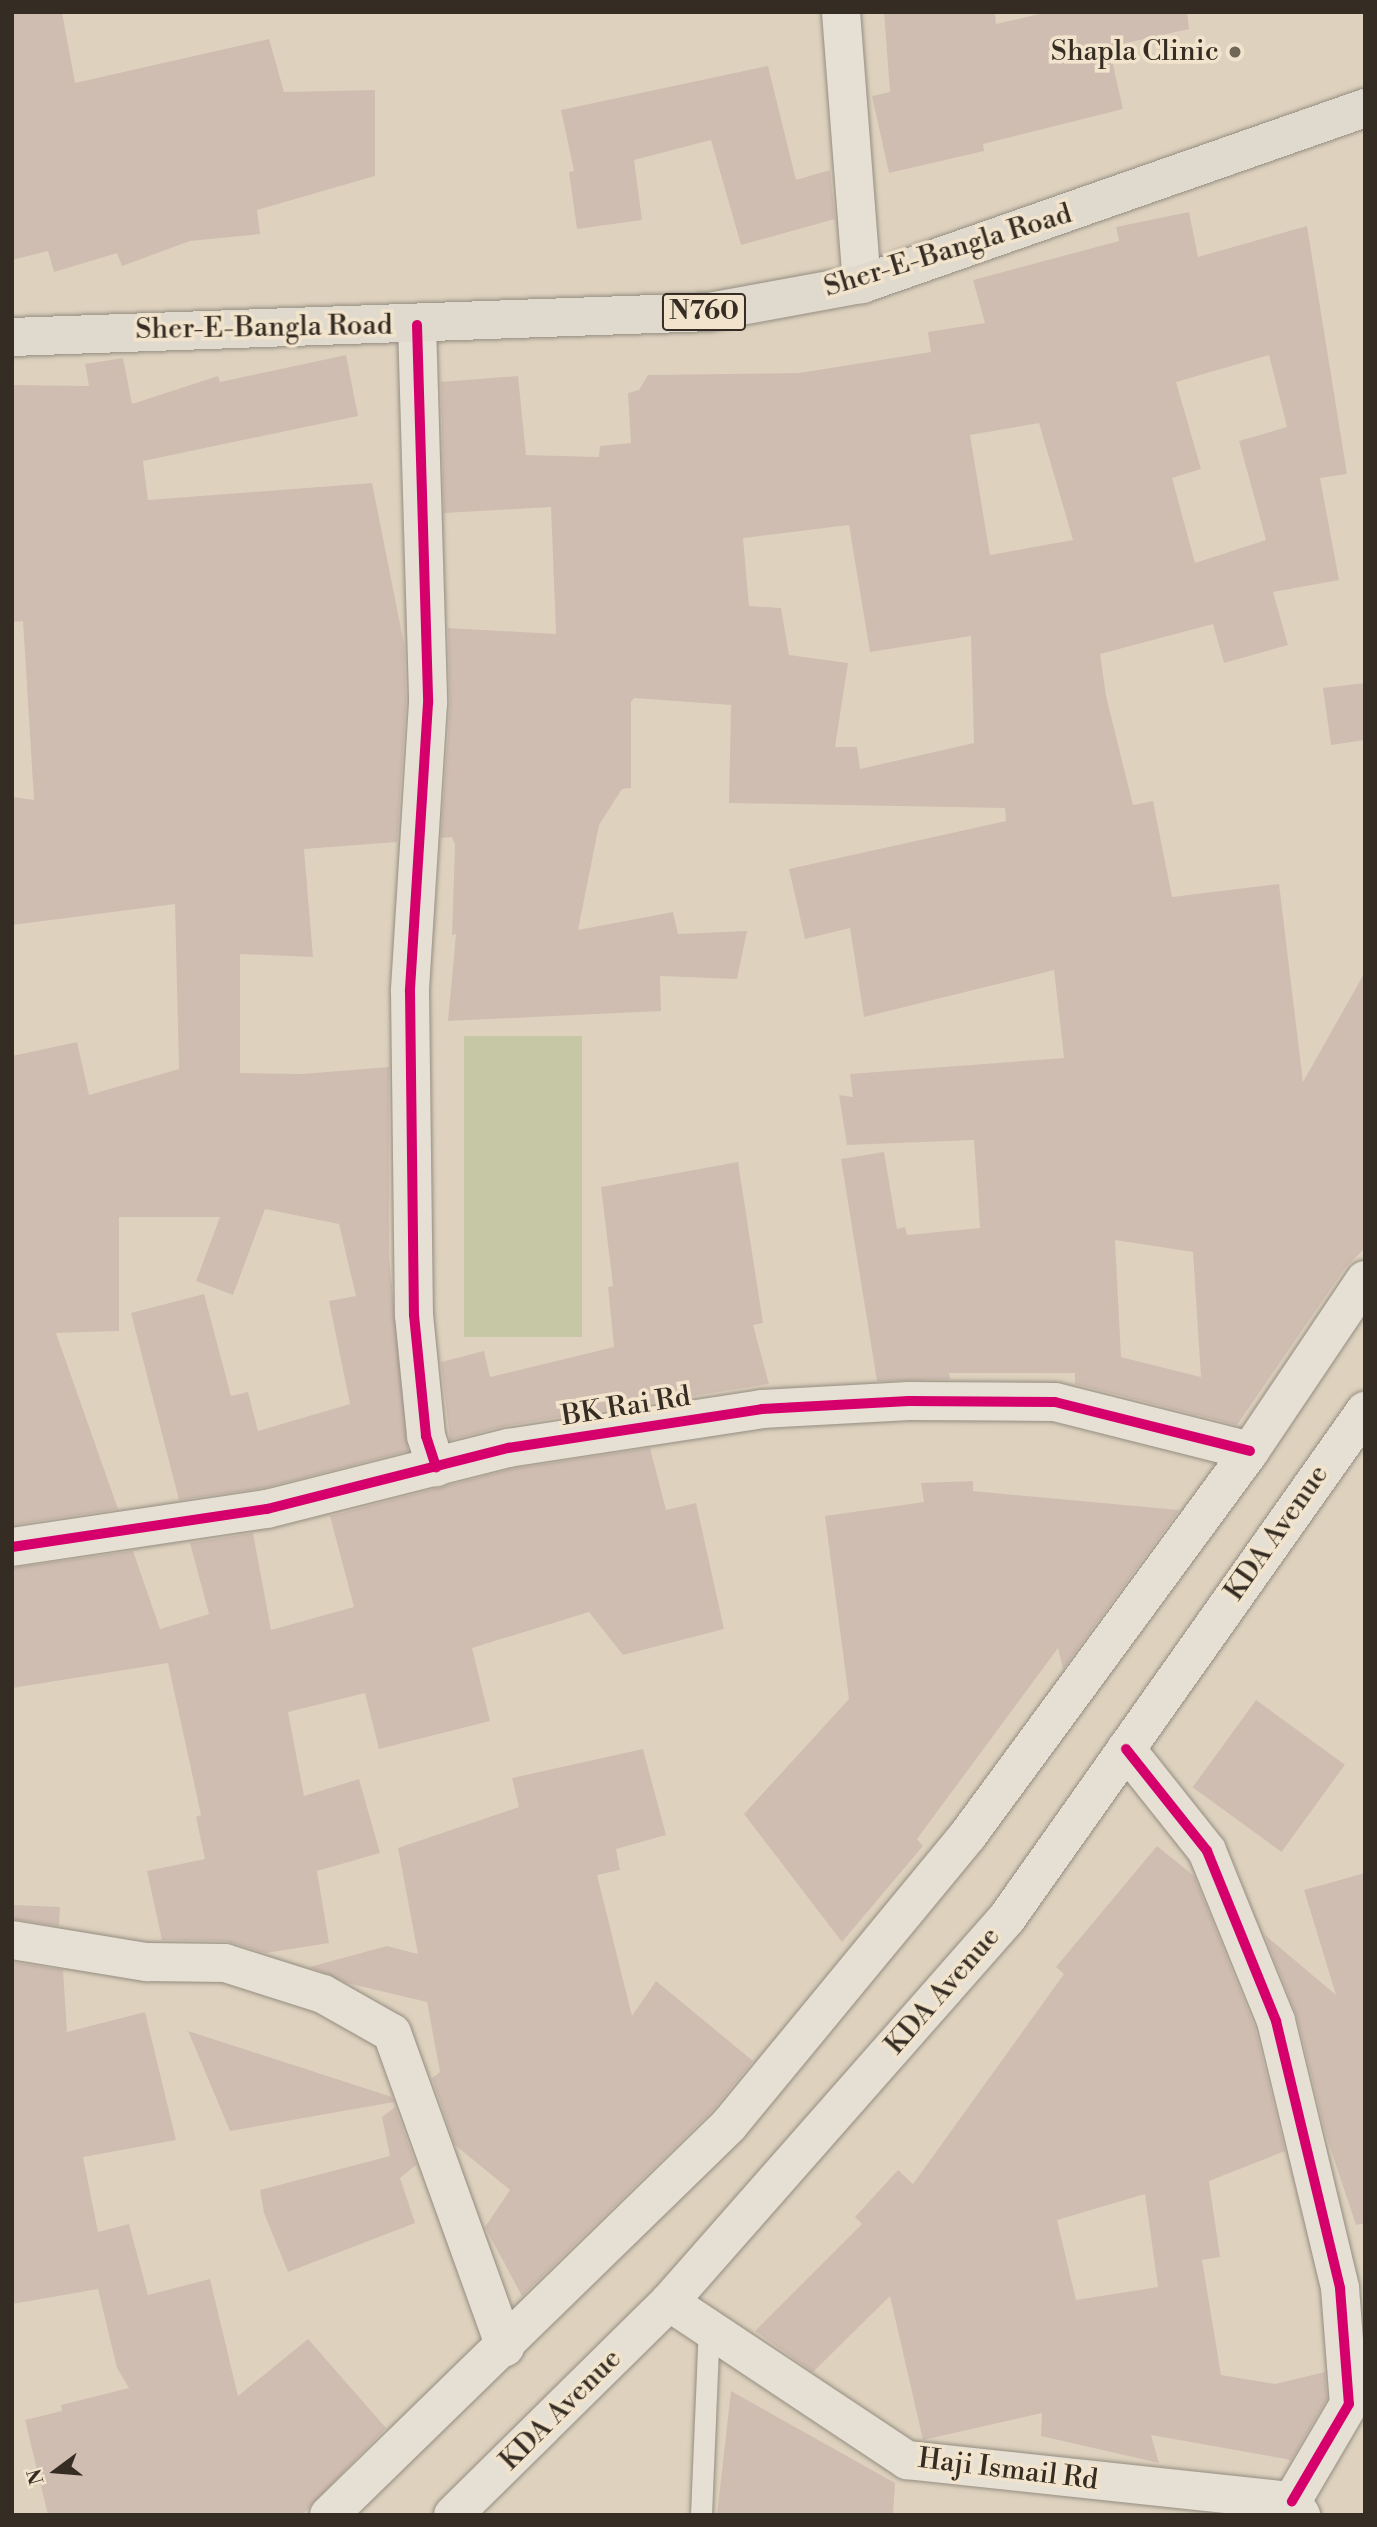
<!DOCTYPE html>
<style>
body{margin:0}
#map{position:relative;width:1377px;height:2527px;overflow:hidden;background:#ded2be;font-family:"Libre Bodoni",serif}
div>[style]{position:absolute}
.green>*{inset:0;background:#c6c7a4;transform-origin:0 0}
.building>*{inset:0;background:#d0bdb2;transform-origin:0 0}
.roads{filter:drop-shadow(0 0 2px #958d81) drop-shadow(0 0 2px #958d81)}
.service>*{height:21px;margin:-10.5px;padding:0 10.5px;transform-origin:10.5px;border-radius:10.5px;background:#e5dfd4}
.minor>*{height:38px;margin:-19px;padding:0 19px;transform-origin:19px;border-radius:19px;background:#e5dfd4}
.secondary>*{height:38px;margin:-19px;padding:0 19px;transform-origin:19px;border-radius:19px;background:#e5dfd4}
.trunk>*{height:38px;margin:-19px;padding:0 19px;transform-origin:19px;border-radius:19px;background:#e0d9cd}
.cycleway>*{height:10px;margin:-5px;padding:0 5px;transform-origin:5px;border-radius:5px;background:#d6006c}
.dots>*{width:19px;height:19px;translate:-50% -50%;box-sizing:border-box;border:4px solid #f2e4cc;border-radius:50%}
span{translate:-50% -50%;white-space:nowrap;text-align:center;line-height:1.15;-webkit-text-stroke:7px #f2e4cc;paint-order:stroke}
.shield-label span{padding:2px 5px;background:#f2e4cc;border:2px solid;border-radius:5px;-webkit-text-stroke-width:0}
.shield-label{font-size:26px;color:#352d23;font-weight:700}
.poi-label{font-size:28px;color:#352d23}
.right{translate:-100% -50%;text-align:right}
.street-label{font-size:28px;color:#352d23}
.frame{position:absolute;inset:0;border:14px solid #352d23;pointer-events:none}
.north{position:absolute;left:21px;top:2436px;width:70px;height:70px;-webkit-text-stroke:5px #f2e4cc;paint-order:stroke;rotate:254deg;font-size:19px;font-weight:700;line-height:28px;text-align:center;color:#352d23}
.north::after{content:'';display:block;margin:auto;width:24px;height:32px;background:#352d23;clip-path:polygon(50% 0,100% 100%,50% 72%,0 100%)}
</style>
<div id="map">
<div class="green">
<i style="left:582px;top:1036px;width:301px;height:118px;rotate:90deg"></i>
</div>
<div class="building">
<i style="clip-path:polygon(12px 12px,62px 12px,75px 83px,269px 39px,284px 92px,375px 90px,375px 176px,257px 210px,260px 234px,190px 241px,122px 266px,117px 253px,54px 272px,48px 251px,12px 260px)"></i>
<i style="clip-path:polygon(884px 12px,995px 12px,996px 24px,1048px 12px,1187px 12px,1189px 29px,1113px 46px,1115px 55px,1111px 56px,1123px 109px,983px 144px,984px 151px,889px 173px,872px 96px,890px 92px)"></i>
<i style="clip-path:polygon(768px 66px,796px 180px,830px 170px,835px 219px,741px 245px,711px 140px,634px 160px,642px 220px,577px 229px,569px 172px,574px 171px,561px 110px)"></i>
<i style="clip-path:polygon(evenodd,1189px 212px,1198px 257px,1307px 226px,1347px 474px,1320px 478px,1339px 580px,1273px 592px,1288px 645px,1224px 663px,1213px 624px,1100px 654px,1106px 696px,1133px 805px,1153px 801px,1172px 897px,1279px 884px,1303px 1082px,1365px 972px,1365px 1248px,1345px 1268px,1237px 1425px,1075px 1384px,1075px 1373px,949px 1373px,950px 1379px,877px 1381px,841px 1159px,884px 1152px,897px 1229px,905px 1227px,907px 1235px,980px 1228px,974px 1140px,847px 1145px,839px 1095px,853px 1097px,850px 1074px,1064px 1058px,1054px 970px,864px 1017px,850px 928px,805px 939px,789px 869px,1006px 821px,1005px 808px,729px 803px,731px 705px,634px 698px,631px 702px,631px 788px,622px 789px,599px 825px,578px 930px,673px 912px,678px 934px,747px 931px,737px 979px,660px 976px,661px 1011px,448px 1021px,456px 934px,452px 935px,455px 845px,452px 837px,441px 838px,450px 704px,448px 628px,556px 634px,551px 507px,444px 513px,441px 382px,518px 376px,526px 455px,599px 457px,600px 446px,631px 443px,628px 393px,639px 390px,648px 375px,799px 373px,931px 352px,928px 332px,985px 323px,973px 280px,1119px 241px,1116px 227px,1189px 212px,1269px 355px,1287px 427px,1239px 441px,1266px 540px,1195px 563px,1172px 478px,1201px 469px,1176px 382px,1269px 355px,1189px 212px,1039px 423px,1073px 540px,990px 555px,970px 435px,1039px 423px,1189px 212px,849px 525px,870px 652px,971px 636px,974px 743px,860px 769px,857px 747px,835px 747px,848px 663px,789px 655px,781px 608px,749px 606px,743px 538px,849px 525px,1189px 212px,1115px 1240px,1193px 1252px,1201px 1377px,1121px 1357px,1115px 1240px)"></i>
<i style="clip-path:polygon(346px 355px,358px 416px,143px 461px,148px 500px,372px 483px,404px 644px,406px 703px,397px 842px,304px 849px,313px 957px,240px 954px,240px 1073px,302px 1074px,389px 1067px,389px 1257px,408px 1451px,263px 1488px,179px 1500px,131px 1313px,204px 1294px,231px 1396px,248px 1392px,258px 1431px,350px 1404px,329px 1301px,356px 1296px,339px 1224px,265px 1209px,233px 1295px,196px 1281px,220px 1217px,119px 1217px,119px 1331px,56px 1333px,118px 1509px,12px 1525px,12px 1056px,77px 1042px,89px 1095px,179px 1069px,175px 904px,12px 925px,12px 797px,34px 800px,23px 621px,12px 622px,12px 385px,89px 386px,85px 364px,123px 358px,132px 404px,218px 376px,220px 382px)"></i>
<i style="clip-path:polygon(1365px 683px,1365px 740px,1331px 745px,1323px 688px)"></i>
<i style="clip-path:polygon(738px 1162px,763px 1323px,753px 1325px,769px 1384px,505px 1426px,450px 1440px,441px 1362px,484px 1351px,490px 1377px,614px 1347px,608px 1287px,613px 1286px,601px 1187px)"></i>
<i style="clip-path:polygon(650px 1448px,666px 1510px,696px 1503px,724px 1629px,623px 1655px,589px 1612px,472px 1648px,490px 1721px,379px 1749px,365px 1693px,288px 1712px,304px 1796px,359px 1779px,380px 1853px,317px 1871px,329px 1943px,266px 1953px,226px 1941px,162px 1940px,147px 1871px,205px 1859px,196px 1817px,201px 1815px,168px 1663px,12px 1688px,12px 1568px,133px 1551px,160px 1629px,209px 1614px,190px 1543px,253px 1533px,271px 1630px,354px 1607px,330px 1516px,512px 1469px)"></i>
<i style="clip-path:polygon(973px 1481px,973px 1491px,1179px 1510px,1063px 1669px,1058px 1648px,917px 1839px,923px 1846px,842px 1942px,744px 1814px,849px 1699px,825px 1516px,924px 1502px,921px 1483px)"></i>
<i style="left:1256px;top:1700px;width:110px;height:108px;rotate:36deg"></i>
<i style="clip-path:polygon(643px 1749px,666px 1835px,616px 1849px,620px 1870px,597px 1875px,632px 2016px,656px 1981px,753px 2061px,713px 2110px,522px 2296px,485px 2227px,510px 2190px,455px 2145px,432px 2078px,440px 2072px,427px 2002px,347px 1983px,310px 1967px,387px 1946px,418px 1954px,398px 1848px,519px 1807px,512px 1778px)"></i>
<i style="clip-path:polygon(evenodd,1157px 1846px,1194px 1876px,1255px 2028px,1285px 2151px,1209px 2181px,1220px 2257px,1202px 2260px,1221px 2375px,1275px 2384px,1325px 2372px,1327px 2399px,1291px 2460px,1151px 2435px,1159px 2463px,1041px 2436px,1042px 2413px,923px 2440px,890px 2296px,813px 2372px,755px 2331px,862px 2224px,855px 2217px,898px 2170px,913px 2184px,1064px 1974px,1056px 1967px,1157px 1846px,1145px 2194px,1158px 2287px,1076px 2300px,1057px 2220px,1145px 2194px)"></i>
<i style="clip-path:polygon(1365px 1873px,1365px 2223px,1356px 2225px,1326px 2135px,1297px 2016px,1265px 1935px,1336px 1995px,1304px 1890px)"></i>
<i style="clip-path:polygon(12px 1905px,60px 1907px,59px 1926px,12px 1919px)"></i>
<i style="clip-path:polygon(12px 1962px,63px 1970px,67px 2032px,145px 2012px,176px 2140px,83px 2157px,98px 2232px,129px 2224px,148px 2295px,210px 2279px,238px 2396px,308px 2339px,386px 2428px,302px 2515px,48px 2515px,25px 2420px,62px 2411px,61px 2405px,129px 2388px,117px 2368px,98px 2289px,12px 2304px)"></i>
<i style="clip-path:polygon(188px 2031px,392px 2097px,394px 2102px,230px 2131px)"></i>
<i style="clip-path:polygon(395px 2107px,416px 2165px,400px 2178px,415px 2223px,288px 2272px,264px 2213px,260px 2190px,390px 2156px,382px 2117px)"></i>
<i style="clip-path:polygon(731px 2391px,895px 2483px,893px 2515px,717px 2515px)"></i>
</div>
<div class="roads">
<div class="service">
<i style="left:701px;top:2515px;width:187px;rotate:-87.6deg"></i>
</div>
<div class="minor">
<i style="left:841px;top:12px;width:273px;rotate:85.6deg"></i>
<i style="left:417px;top:325px;width:378px;rotate:88.3deg"></i>
<i style="left:428px;top:703px;width:289px;rotate:93.6deg"></i>
<i style="left:410px;top:991px;width:324px;rotate:89.3deg"></i>
<i style="left:414px;top:1315px;width:122px;rotate:84.3deg"></i>
<i style="left:426px;top:1436px;width:33px;rotate:72deg"></i>
<i style="left:12px;top:1547px;width:258px;rotate:-8.5deg"></i>
<i style="left:267px;top:1509px;width:249px;rotate:-14.2deg"></i>
<i style="left:508px;top:1448px;width:257px;rotate:-8.7deg"></i>
<i style="left:762px;top:1409px;width:147px;rotate:-3.1deg"></i>
<i style="left:909px;top:1401px;width:146px;rotate:0.4deg"></i>
<i style="left:1055px;top:1402px;width:201px;rotate:14.1deg"></i>
<i style="left:1126px;top:1749px;width:130px;rotate:51.5deg"></i>
<i style="left:1207px;top:1851px;width:183px;rotate:67.9deg"></i>
<i style="left:1276px;top:2021px;width:275px;rotate:76.5deg"></i>
<i style="left:1340px;top:2288px;width:116px;rotate:85.6deg"></i>
<i style="left:1349px;top:2404px;width:113px;rotate:120.4deg"></i>
<i style="left:12px;top:1940px;width:137px;rotate:9.3deg"></i>
<i style="left:147px;top:1962px;width:78px;rotate:0.7deg"></i>
<i style="left:225px;top:1963px;width:103px;rotate:17.6deg"></i>
<i style="left:323px;top:1994px;width:79px;rotate:29.5deg"></i>
<i style="left:392px;top:2033px;width:334px;rotate:70.2deg"></i>
<i style="left:669px;top:2302px;width:286px;rotate:33.6deg"></i>
<i style="left:907px;top:2460px;width:387px;rotate:6.1deg"></i>
<i style="left:1292px;top:2501px;width:17px;rotate:57deg"></i>
</div>
<div class="secondary">
<i style="left:329px;top:2515px;width:559px;rotate:-44.27deg"></i>
<i style="left:729px;top:2125px;width:376px;rotate:-50.5deg"></i>
<i style="left:968px;top:1835px;width:476px;rotate:-53.7deg"></i>
<i style="left:1250px;top:1451px;width:206px;rotate:-56.1deg"></i>
<i style="left:453px;top:2515px;width:303px;rotate:-44.6deg"></i>
<i style="left:669px;top:2302px;width:512px;rotate:-48.65deg"></i>
<i style="left:1007px;top:1918px;width:621px;rotate:-54.77deg"></i>
</div>
<div class="trunk">
<i style="left:12px;top:337px;width:697px;rotate:-2.05deg"></i>
<i style="left:709px;top:312px;width:156px;rotate:-10.4deg"></i>
<i style="left:862px;top:284px;width:533px;rotate:-19.28deg"></i>
</div>
</div>
<div class="cycleway">
<i style="left:417px;top:325px;width:378px;rotate:88.3deg"></i>
<i style="left:428px;top:703px;width:289px;rotate:93.6deg"></i>
<i style="left:410px;top:991px;width:324px;rotate:89.3deg"></i>
<i style="left:414px;top:1315px;width:122px;rotate:84.3deg"></i>
<i style="left:426px;top:1436px;width:33px;rotate:72deg"></i>
<i style="left:12px;top:1547px;width:258px;rotate:-8.5deg"></i>
<i style="left:267px;top:1509px;width:249px;rotate:-14.2deg"></i>
<i style="left:508px;top:1448px;width:257px;rotate:-8.7deg"></i>
<i style="left:762px;top:1409px;width:147px;rotate:-3.1deg"></i>
<i style="left:909px;top:1401px;width:146px;rotate:0.4deg"></i>
<i style="left:1055px;top:1402px;width:201px;rotate:14.1deg"></i>
<i style="left:1126px;top:1749px;width:130px;rotate:51.5deg"></i>
<i style="left:1207px;top:1851px;width:183px;rotate:67.9deg"></i>
<i style="left:1276px;top:2021px;width:275px;rotate:76.5deg"></i>
<i style="left:1340px;top:2288px;width:116px;rotate:85.6deg"></i>
<i style="left:1349px;top:2404px;width:113px;rotate:120.4deg"></i>
</div>
<div class="dots">
<i style="left:1235px;top:52px;background:#706759"></i>
</div>
<div class="shield-label">
<span style="left:704px;top:312px">N760</span>
</div>
<div class="poi-label">
<span class="right" style="left:1219px;top:52px">Shapla Clinic</span>
</div>
<div class="street-label">
<span style="left:948px;top:251px;rotate:-17deg">Sher-E-Bangla Road</span>
<span style="left:264px;top:328px;rotate:-1deg">Sher-E-Bangla Road</span>
<span style="left:626px;top:1407px;rotate:-9deg">BK Rai Rd</span>
<span style="left:1277px;top:1533px;rotate:-55deg">KDA Avenue</span>
<span style="left:943px;top:1991px;rotate:-49deg">KDA Avenue</span>
<span style="left:561px;top:2410px;rotate:-45deg">KDA Avenue</span>
<span style="left:1008px;top:2470px;rotate:7deg">Haji Ismail Rd</span>
</div>
<div class="frame"></div>
<div class="north">N</div>
</div>
